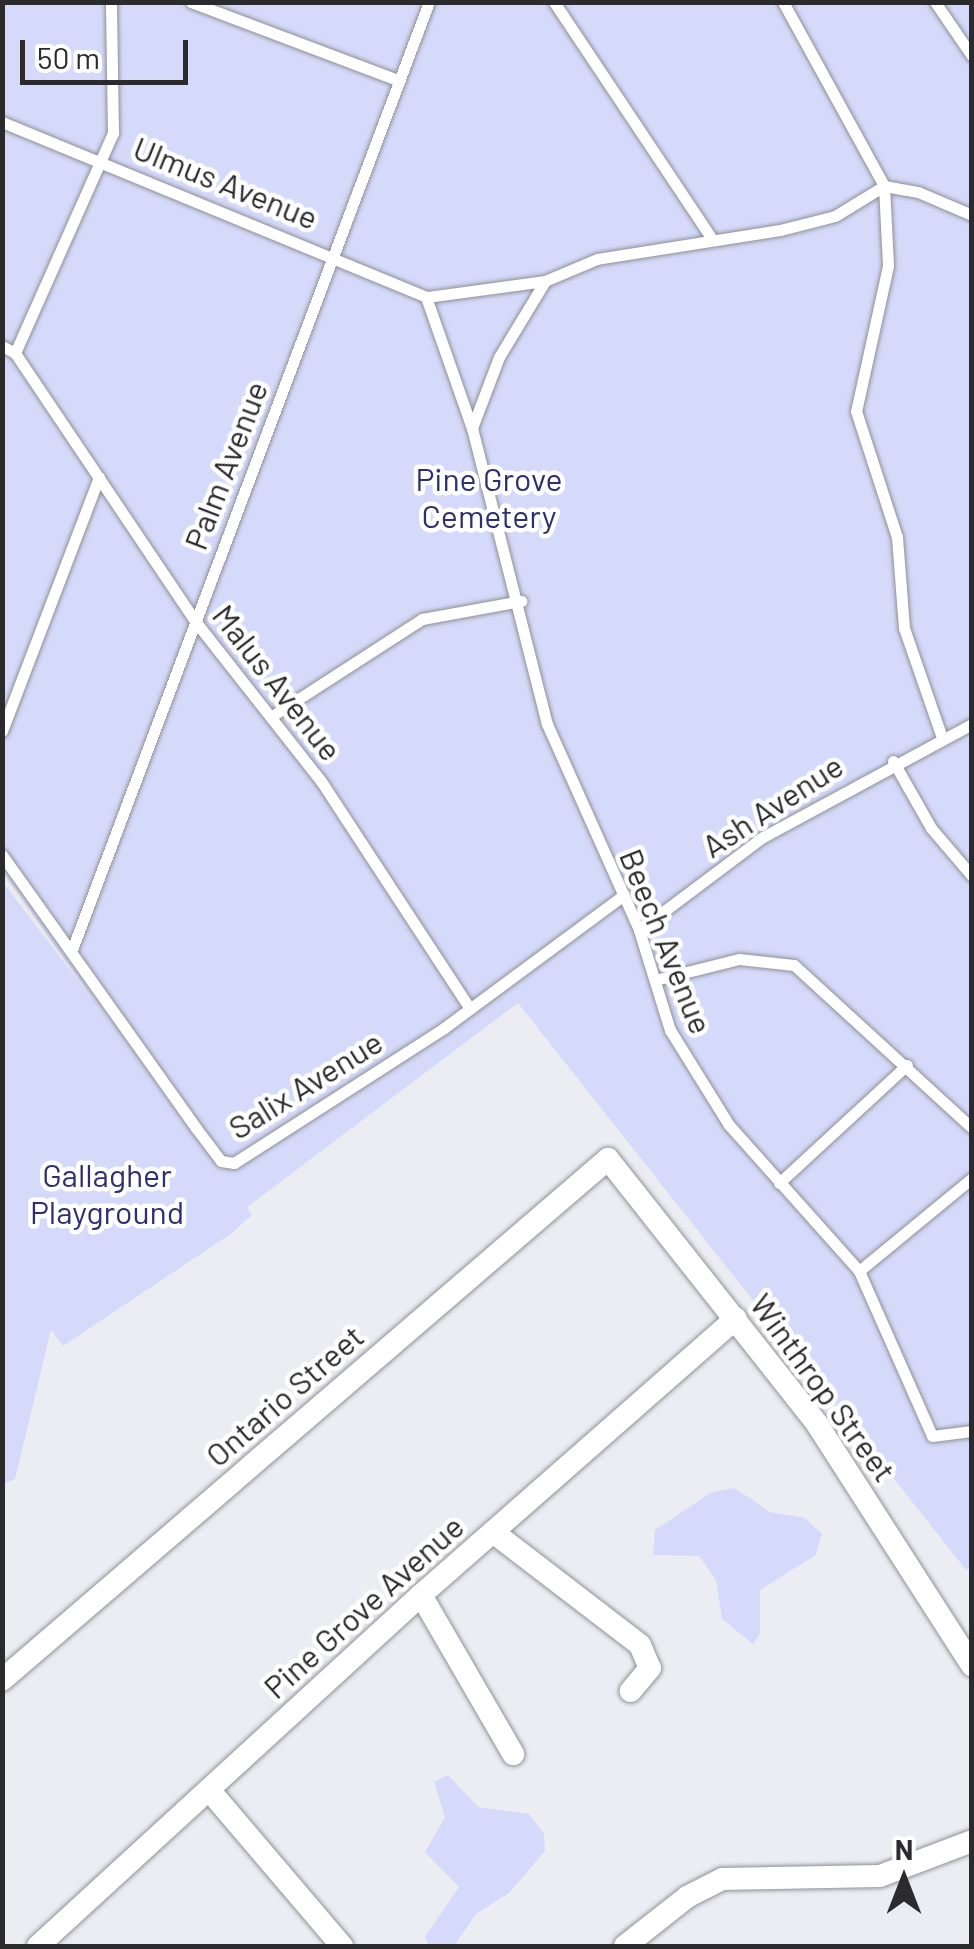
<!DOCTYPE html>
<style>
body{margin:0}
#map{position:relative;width:974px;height:1949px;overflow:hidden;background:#ecedf3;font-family:Barlow,sans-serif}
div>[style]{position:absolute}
.green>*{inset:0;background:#d5dafa}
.roads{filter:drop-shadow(0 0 2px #909197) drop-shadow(0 0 2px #909197)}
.lane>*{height:11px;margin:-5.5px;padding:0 5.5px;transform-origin:5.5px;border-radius:5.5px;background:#fff}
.street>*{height:22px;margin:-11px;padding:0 11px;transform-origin:11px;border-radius:11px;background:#fff}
span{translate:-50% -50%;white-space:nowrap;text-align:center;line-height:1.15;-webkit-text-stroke:9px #fff;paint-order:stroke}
.street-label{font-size:32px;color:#2b2b2d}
.park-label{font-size:32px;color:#2e2f6f}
.frame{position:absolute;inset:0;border:5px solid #2b2b2d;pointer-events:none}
.north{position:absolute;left:854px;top:1829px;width:100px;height:100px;-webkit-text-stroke:8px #fff;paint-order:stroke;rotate:0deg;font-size:28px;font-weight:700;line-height:40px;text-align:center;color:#2b2b2d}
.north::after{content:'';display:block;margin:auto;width:35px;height:45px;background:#2b2b2d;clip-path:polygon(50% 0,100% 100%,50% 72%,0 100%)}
.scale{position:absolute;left:20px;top:40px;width:168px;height:45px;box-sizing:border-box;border:5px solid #2b2b2d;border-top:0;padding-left:12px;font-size:30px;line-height:35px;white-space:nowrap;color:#2b2b2d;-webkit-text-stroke:8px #fff;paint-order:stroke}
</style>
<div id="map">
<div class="green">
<i style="clip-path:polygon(3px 3px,971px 3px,971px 1567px,966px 1570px,518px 1003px,247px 1207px,252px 1215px,232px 1233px,63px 1346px,51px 1330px,15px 1479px,3px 1484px,2px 881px,95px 1003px,3px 872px)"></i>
<i style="clip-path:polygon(735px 1488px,770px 1512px,805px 1518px,822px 1534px,816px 1555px,760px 1590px,760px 1634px,753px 1644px,722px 1619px,716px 1580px,699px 1556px,653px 1555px,655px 1530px,712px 1492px)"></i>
<i style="clip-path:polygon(448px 1775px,478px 1807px,529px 1814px,544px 1834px,545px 1851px,509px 1893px,476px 1914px,455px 1945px,429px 1946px,425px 1937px,459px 1887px,425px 1852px,445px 1817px,434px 1782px)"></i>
</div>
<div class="roads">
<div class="lane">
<i style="left:191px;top:2px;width:223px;rotate:20.7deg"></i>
<i style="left:554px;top:2px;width:285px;rotate:56.3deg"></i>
<i style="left:783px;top:2px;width:210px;rotate:61.2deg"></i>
<i style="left:884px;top:186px;width:80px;rotate:87.1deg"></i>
<i style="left:888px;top:266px;width:148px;rotate:102.4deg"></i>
<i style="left:856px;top:411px;width:133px;rotate:72deg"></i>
<i style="left:897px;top:537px;width:91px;rotate:85.6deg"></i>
<i style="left:904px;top:628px;width:113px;rotate:70.9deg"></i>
<i style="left:935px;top:2px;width:65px;rotate:55.6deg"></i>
<i style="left:2px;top:122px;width:459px;rotate:22.4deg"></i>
<i style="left:884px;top:186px;width:57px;rotate:148.5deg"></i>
<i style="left:835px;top:216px;width:57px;rotate:165.7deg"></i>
<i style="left:780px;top:230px;width:185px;rotate:171deg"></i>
<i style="left:597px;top:259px;width:56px;rotate:157.1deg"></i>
<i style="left:545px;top:281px;width:120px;rotate:172.3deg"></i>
<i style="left:426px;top:297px;width:139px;rotate:70.7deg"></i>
<i style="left:472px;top:428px;width:305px;rotate:75.8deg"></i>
<i style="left:547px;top:724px;width:226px;rotate:65.9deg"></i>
<i style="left:639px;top:930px;width:105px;rotate:72.8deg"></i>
<i style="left:670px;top:1030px;width:112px;rotate:58.2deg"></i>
<i style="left:729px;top:1125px;width:195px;rotate:48.3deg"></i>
<i style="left:859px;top:1271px;width:180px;rotate:66.1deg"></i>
<i style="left:932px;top:1436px;width:40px;rotate:-7.1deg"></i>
<i style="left:884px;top:186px;width:35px;rotate:10deg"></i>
<i style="left:918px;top:192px;width:59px;rotate:23.1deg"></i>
<i style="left:2px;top:346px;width:15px;rotate:28deg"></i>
<i style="left:15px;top:353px;width:323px;rotate:56.1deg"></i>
<i style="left:195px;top:621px;width:204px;rotate:51.8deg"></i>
<i style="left:321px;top:781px;width:272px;rotate:56.8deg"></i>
<i style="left:15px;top:353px;width:241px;rotate:-66deg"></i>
<i style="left:113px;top:133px;width:131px;rotate:-90.9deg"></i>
<i style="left:472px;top:428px;width:76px;rotate:-69.2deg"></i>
<i style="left:499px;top:357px;width:89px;rotate:-58.8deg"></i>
<i style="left:272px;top:716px;width:179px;rotate:-32.9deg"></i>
<i style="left:422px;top:619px;width:101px;rotate:-10.3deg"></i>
<i style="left:2px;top:731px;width:272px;rotate:-69.1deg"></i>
<i style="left:893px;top:761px;width:77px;rotate:60.4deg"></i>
<i style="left:931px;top:828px;width:63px;rotate:49.5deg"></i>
<i style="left:2px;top:855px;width:335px;rotate:54.6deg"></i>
<i style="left:196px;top:1128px;width:41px;rotate:52.9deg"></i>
<i style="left:221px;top:1161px;width:13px;rotate:9deg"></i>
<i style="left:234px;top:1163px;width:250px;rotate:-32.7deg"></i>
<i style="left:444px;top:1028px;width:224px;rotate:-36.5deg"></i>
<i style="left:639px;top:930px;width:155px;rotate:-36.9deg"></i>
<i style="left:763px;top:837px;width:238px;rotate:-28.4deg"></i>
<i style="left:73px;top:947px;width:1010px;rotate:-69.36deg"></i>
<i style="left:655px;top:980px;width:87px;rotate:-14deg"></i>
<i style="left:739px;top:959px;width:55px;rotate:6.2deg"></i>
<i style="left:794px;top:965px;width:241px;rotate:42.5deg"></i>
<i style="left:779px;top:1183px;width:174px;rotate:-42.7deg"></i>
<i style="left:859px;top:1271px;width:146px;rotate:-39.5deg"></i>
</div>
<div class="street">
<i style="left:493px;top:1532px;width:185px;rotate:37.5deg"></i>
<i style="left:640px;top:1645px;width:25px;rotate:67deg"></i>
<i style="left:650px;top:1668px;width:30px;rotate:130deg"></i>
<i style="left:421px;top:1595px;width:184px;rotate:59.9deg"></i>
<i style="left:2px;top:1680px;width:799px;rotate:-40.69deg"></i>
<i style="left:608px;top:1159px;width:337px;rotate:51.7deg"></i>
<i style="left:817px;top:1424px;width:287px;rotate:57.3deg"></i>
<i style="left:210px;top:1791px;width:204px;rotate:49.6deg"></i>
<i style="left:38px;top:1946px;width:520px;rotate:-42.5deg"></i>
<i style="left:421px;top:1595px;width:419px;rotate:-41.3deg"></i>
<i style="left:625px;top:1946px;width:79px;rotate:-38.3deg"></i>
<i style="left:687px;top:1897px;width:39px;rotate:-27deg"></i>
<i style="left:722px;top:1879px;width:158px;rotate:-1.1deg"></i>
<i style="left:880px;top:1876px;width:98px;rotate:-20.8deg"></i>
</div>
</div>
<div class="street-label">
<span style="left:226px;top:182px;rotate:22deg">Ulmus Avenue</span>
<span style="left:225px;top:465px;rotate:-69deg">Palm Avenue</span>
<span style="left:278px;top:682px;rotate:52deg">Malus Avenue</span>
<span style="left:772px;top:805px;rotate:-33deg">Ash Avenue</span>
<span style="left:667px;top:941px;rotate:68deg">Beech Avenue</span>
<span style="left:305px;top:1084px;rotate:-32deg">Salix Avenue</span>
<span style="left:824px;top:1387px;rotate:54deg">Winthrop Street</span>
<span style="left:284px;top:1395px;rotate:-41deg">Ontario Street</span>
<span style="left:363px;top:1606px;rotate:-42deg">Pine Grove Avenue</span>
</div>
<div class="park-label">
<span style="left:489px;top:497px">Pine Grove<br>Cemetery</span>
<span style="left:107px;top:1193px">Gallagher<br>Playground</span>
</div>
<div class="frame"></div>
<div class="north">N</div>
<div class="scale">50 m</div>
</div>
